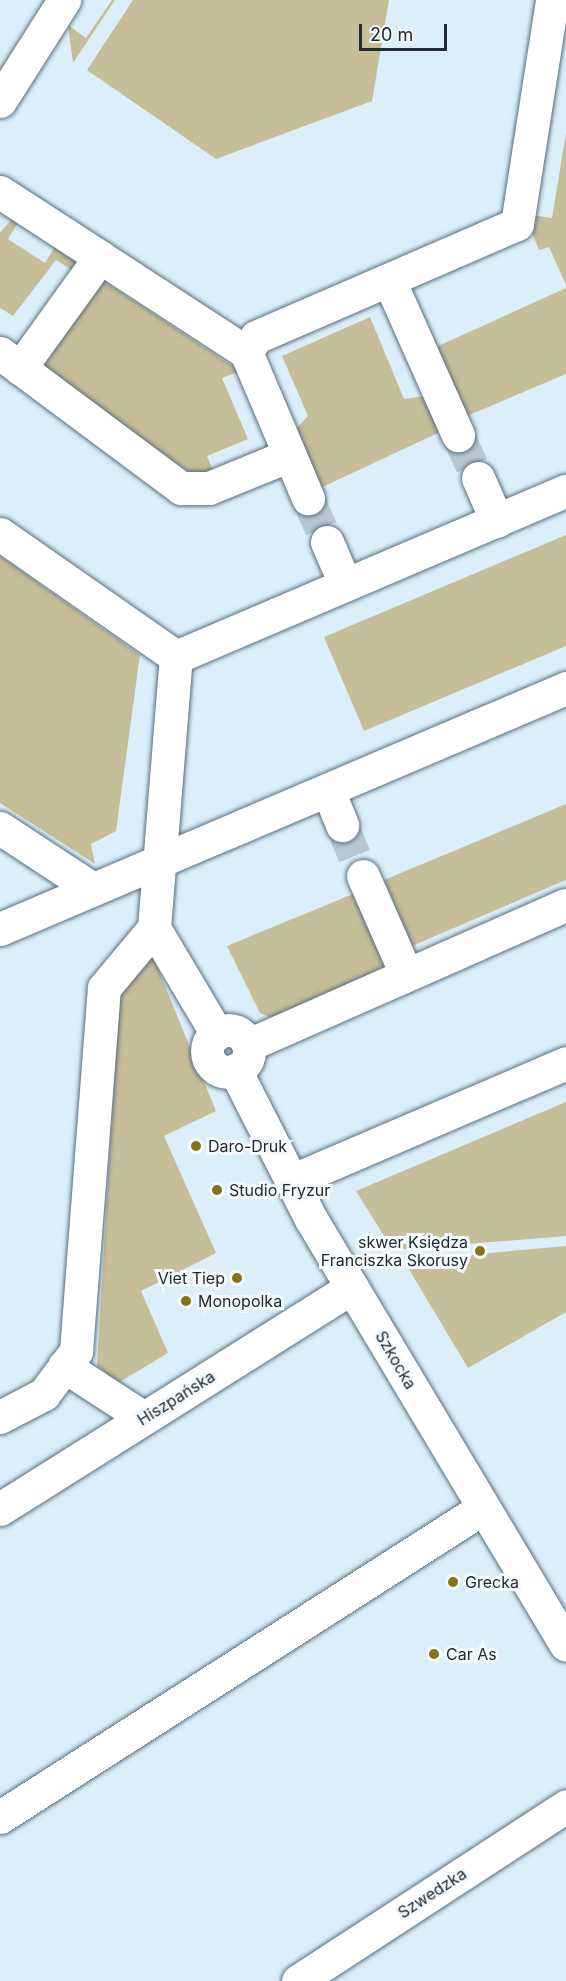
<!DOCTYPE html>
<meta charset="utf-8">
<style>
body{margin:0}
#map{position:relative;width:566px;height:1981px;overflow:hidden;background:#dbeffb;font-family:Inter,sans-serif}
div>[style]{position:absolute}
.green>*{inset:0;background:#c6bd99}
.minor-tunnel>*{height:33px;margin-top:-16.5px;transform-origin:0;background:repeating-linear-gradient(90deg,#b6c8d2 0 33px,transparent 0 49px)}
.roads{filter:drop-shadow(0 0 2px #576d7b) drop-shadow(0 0 2px #576d7b)}
.minor>*{height:33px;margin:-16.5px;padding:0 16.5px;transform-origin:16.5px;border-radius:16.5px;background:#fff}
.minor>.ring{margin:-16.5px;padding:0;box-sizing:content-box;background:none;border:33px solid #fff;border-radius:50%}
.dots>*{width:16px;height:16px;translate:-50% -50%;box-sizing:border-box;border:3px solid #f4fafd;border-radius:50%}
span{translate:-50% -50%;white-space:nowrap;text-align:center;line-height:1.15;-webkit-text-stroke:6px #f4fafd;paint-order:stroke}
.poi-label{font-size:16px;color:#212a30}
.left{translate:0 -50%;text-align:left}
.right{translate:-100% -50%;text-align:right}
.street-label{font-size:16px;color:#212a30}
.scale{position:absolute;left:359px;top:24px;width:88px;height:27px;box-sizing:border-box;border:3px solid #212a30;border-top:0;padding-left:8px;font-size:18px;line-height:21px;white-space:nowrap;color:#212a30;-webkit-text-stroke:4px #f4fafd;paint-order:stroke}
</style>
<div id="map">
<div class="green">
<i style="clip-path:polygon(112px 0,115px 0,73px 63px,68px 25px,86px 38px)"></i>
<i style="clip-path:polygon(133px 0,389px 0,372px 101px,216px 159px,87px 70px)"></i>
<i style="clip-path:polygon(566px 133px,566px 285px,549px 247px,539px 250px,528px 223px,530px 215px,552px 218px)"></i>
<i style="clip-path:polygon(16px 214px,21px 218px,8px 239px,45px 263px,57px 243px,79px 258px,75px 272px,56px 260px,13px 316px,0 308px,0 233px)"></i>
<i style="clip-path:polygon(102px 280px,240px 371px,222px 378px,248px 439px,207px 456px,214px 473px,199px 479px,39px 369px)"></i>
<i style="clip-path:polygon(566px 288px,566px 374px,467px 416px,436px 347px)"></i>
<i style="clip-path:polygon(370px 317px,404px 399px,425px 396px,440px 432px,316px 490px,292px 433px,308px 416px,282px 356px)"></i>
<i style="clip-path:polygon(566px 535px,566px 646px,364px 731px,324px 637px)"></i>
<i style="clip-path:polygon(0 556px,140px 655px,116px 831px,91px 844px,95px 864px,0 803px)"></i>
<i style="clip-path:polygon(566px 804px,566px 880px,412px 946px,384px 880px)"></i>
<i style="clip-path:polygon(358px 892px,388px 965px,272px 1018px,260px 1013px,227px 946px)"></i>
<i style="clip-path:polygon(152px 954px,216px 1111px,164px 1136px,216px 1253px,141px 1291px,168px 1353px,118px 1383px,97px 1366px,119px 995px)"></i>
<i style="clip-path:polygon(566px 1102px,566px 1236px,404px 1249px,386px 1239px,356px 1191px)"></i>
<i style="clip-path:polygon(566px 1246px,566px 1312px,468px 1368px,404px 1261px)"></i>
</div>
<div class="minor-tunnel">
<i style="left:458px;top:435px;width:47px;rotate:65.1deg"></i>
<i style="left:308px;top:498px;width:48px;rotate:66.6deg"></i>
<i style="left:342px;top:825px;width:55px;rotate:67.6deg"></i>
</div>
<div class="roads">
<div class="minor">
<i style="left:0;top:101px;width:120px;rotate:-57.6deg"></i>
<i style="left:0;top:192px;width:119px;rotate:33deg"></i>
<i style="left:100px;top:257px;width:137px;rotate:125.8deg"></i>
<i style="left:20px;top:368px;width:25px;rotate:-143deg"></i>
<i style="left:100px;top:257px;width:174px;rotate:33.1deg"></i>
<i style="left:246px;top:352px;width:18px;rotate:-56deg"></i>
<i style="left:256px;top:337px;width:284px;rotate:-23.4deg"></i>
<i style="left:517px;top:224px;width:227px;rotate:-81.1deg"></i>
<i style="left:389px;top:280px;width:170px;rotate:66deg"></i>
<i style="left:246px;top:352px;width:159px;rotate:67deg"></i>
<i style="left:20px;top:368px;width:201px;rotate:36.7deg"></i>
<i style="left:181px;top:488px;width:28px"></i>
<i style="left:209px;top:488px;width:87px;rotate:-22.2deg"></i>
<i style="left:478px;top:478px;width:47px;rotate:66.2deg"></i>
<i style="left:0;top:534px;width:215px;rotate:34.9deg"></i>
<i style="left:327px;top:542px;width:46px;rotate:66.8deg"></i>
<i style="left:176px;top:657px;width:424px;rotate:-23.1deg"></i>
<i style="left:328px;top:790px;width:38px;rotate:68deg"></i>
<i style="left:0;top:828px;width:111px;rotate:33.3deg"></i>
<i style="left:363px;top:876px;width:107px;rotate:66.3deg"></i>
<i style="left:154px;top:928px;width:123px;rotate:59.3deg"></i>
<i style="left:0;top:929px;width:615px;rotate:-23.06deg"></i>
<i class="ring" style="left:207px;top:1030px;width:9px;height:9px"></i>
<i style="left:248px;top:1045px;width:347px;rotate:-23.8deg"></i>
<i style="left:235px;top:1070px;width:167px;rotate:63deg"></i>
<i style="left:311px;top:1219px;width:496px;rotate:59.1deg"></i>
<i style="left:291px;top:1181px;width:299px;rotate:-23.2deg"></i>
<i style="left:64px;top:1366px;width:95px;rotate:33deg"></i>
<i style="left:0;top:1417px;width:50px;rotate:-27.6deg"></i>
<i style="left:44px;top:1394px;width:54px;rotate:-53.3deg"></i>
<i style="left:76px;top:1351px;width:364px;rotate:-85.6deg"></i>
<i style="left:104px;top:988px;width:78px;rotate:-50.2deg"></i>
<i style="left:154px;top:928px;width:272px;rotate:-85.4deg"></i>
<i style="left:0;top:1509px;width:416px;rotate:-32.2deg"></i>
<i style="left:0;top:1817px;width:573px;rotate:-32.61deg"></i>
<i style="left:298px;top:1981px;width:320px;rotate:-33.1deg"></i>
</div>
</div>
<div class="dots">
<i style="left:196px;top:1146px;background:#877316"></i>
<i style="left:217px;top:1190px;background:#877316"></i>
<i style="left:480px;top:1251px;background:#877316"></i>
<i style="left:237px;top:1278px;background:#877316"></i>
<i style="left:186px;top:1301px;background:#877316"></i>
<i style="left:453px;top:1582px;background:#877316"></i>
<i style="left:434px;top:1654px;background:#877316"></i>
</div>
<div class="poi-label">
<span class="left" style="left:208px;top:1146px">Daro-Druk</span>
<span class="left" style="left:229px;top:1190px">Studio Fryzur</span>
<span class="right" style="left:468px;top:1251px">skwer Księdza<br>Franciszka Skorusy</span>
<span class="right" style="left:225px;top:1278px">Viet Tiep</span>
<span class="left" style="left:198px;top:1301px">Monopolka</span>
<span class="left" style="left:465px;top:1582px">Grecka</span>
<span class="left" style="left:446px;top:1654px">Car As</span>
</div>
<div class="street-label">
<span style="left:396px;top:1360px;rotate:60deg">Szkocka</span>
<span style="left:176px;top:1398px;rotate:-32deg">Hiszpańska</span>
<span style="left:432px;top:1893px;rotate:-33deg">Szwedzka</span>
</div>
<div class="scale">20 m</div>
</div>
